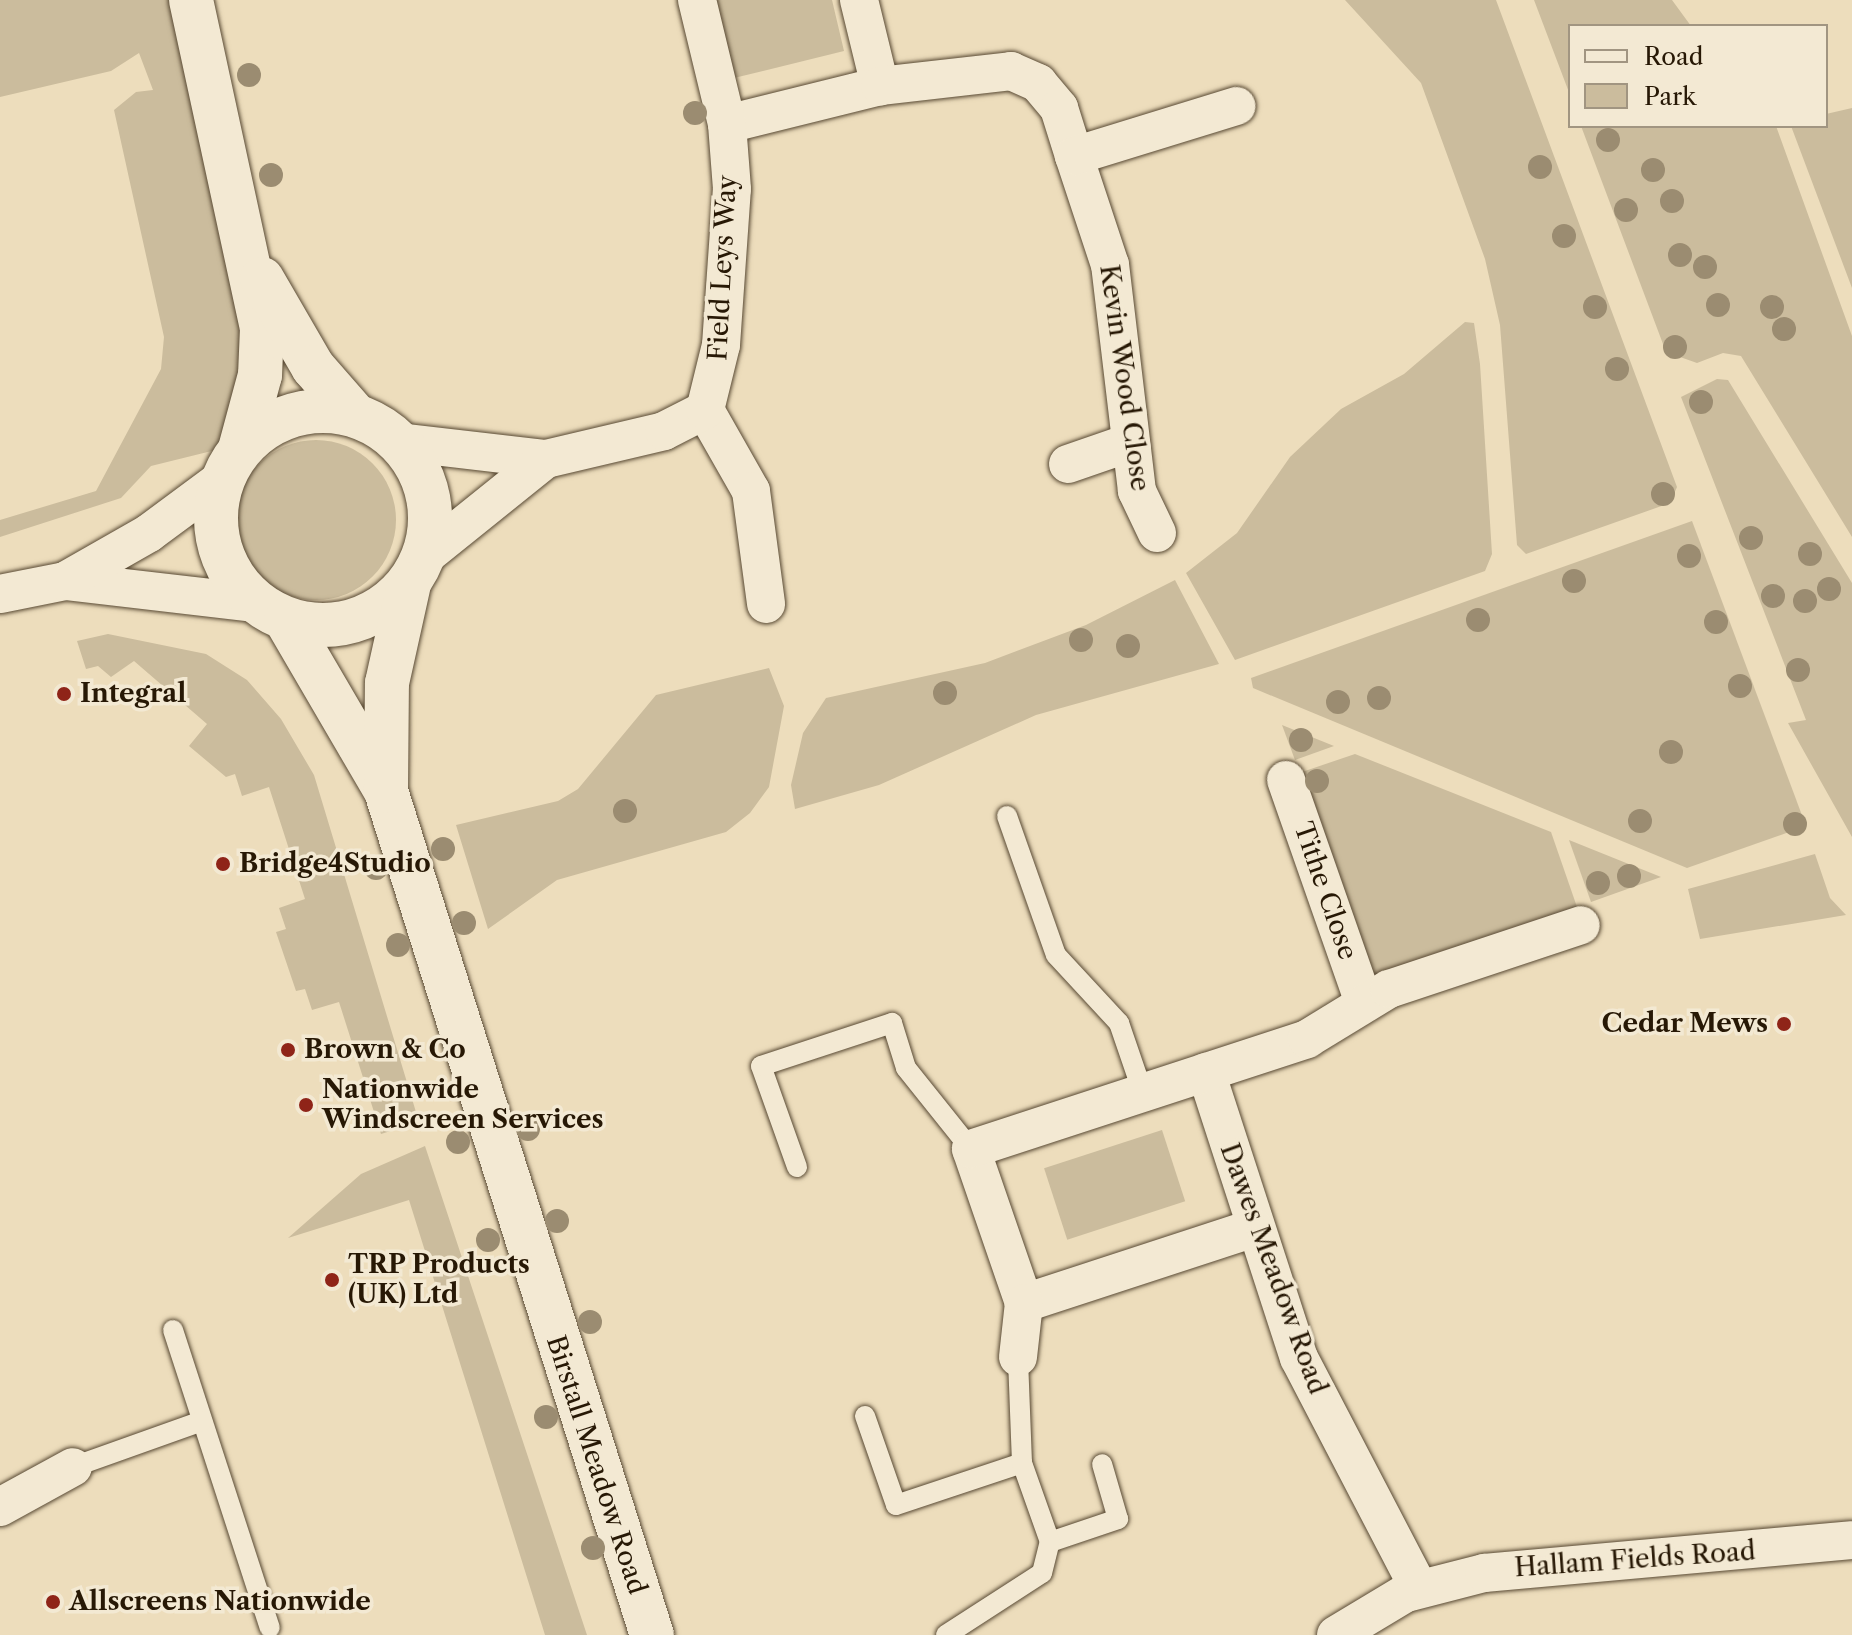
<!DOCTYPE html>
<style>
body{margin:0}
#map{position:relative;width:1852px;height:1635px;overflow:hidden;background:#edddbc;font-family:"Libre Caslon Text",serif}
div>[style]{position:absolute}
.green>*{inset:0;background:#cbbc9d;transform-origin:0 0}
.round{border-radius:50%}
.roads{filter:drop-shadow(0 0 2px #584933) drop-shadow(0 0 2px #584933)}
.service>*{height:20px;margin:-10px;padding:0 10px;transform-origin:10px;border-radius:10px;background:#f3e9d3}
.minor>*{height:38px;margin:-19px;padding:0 19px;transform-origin:19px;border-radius:19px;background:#f3e9d3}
.tertiary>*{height:44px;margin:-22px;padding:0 22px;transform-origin:22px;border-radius:22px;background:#f3e9d3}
.tertiary>.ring{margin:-22px;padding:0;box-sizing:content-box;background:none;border:44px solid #f3e9d3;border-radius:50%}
.trees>*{width:24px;height:24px;margin:-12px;border-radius:50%;background:#9b8c71}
.dots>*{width:22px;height:22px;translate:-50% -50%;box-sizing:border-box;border:4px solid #f3e9d3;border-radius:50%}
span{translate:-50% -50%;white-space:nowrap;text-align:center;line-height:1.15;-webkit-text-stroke:7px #f3e9d3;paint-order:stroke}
.street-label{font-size:26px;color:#271805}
.poi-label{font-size:26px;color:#271805;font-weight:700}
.left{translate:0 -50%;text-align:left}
.right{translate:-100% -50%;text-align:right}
.legend{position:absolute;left:1568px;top:24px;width:260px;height:104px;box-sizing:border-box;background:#f3e9d3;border:2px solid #a19581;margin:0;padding:10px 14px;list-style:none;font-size:24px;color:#271805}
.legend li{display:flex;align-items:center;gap:16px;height:40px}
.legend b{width:40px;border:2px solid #a19581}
</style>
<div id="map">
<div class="green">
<i style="clip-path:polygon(0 0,185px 0,229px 161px,248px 442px,151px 466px,121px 498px,0 537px,0 520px,96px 491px,161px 369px,164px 337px,114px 110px,136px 92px,153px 90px,139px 53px,111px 71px,0 97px)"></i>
<i style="clip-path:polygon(715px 0,832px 0,844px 51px,734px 78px)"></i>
<i style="clip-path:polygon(1345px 0,1496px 0,1677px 487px,1670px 503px,1526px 554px,1517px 545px,1500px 325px,1485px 259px,1421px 83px)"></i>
<i style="clip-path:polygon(1534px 0,1672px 0,1691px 26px,1570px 26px,1570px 95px)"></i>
<i style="clip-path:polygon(1852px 108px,1852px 288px,1791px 126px,1826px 126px,1826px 114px)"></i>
<i style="clip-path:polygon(1581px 126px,1776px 126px,1852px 336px,1852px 537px,1741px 356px,1723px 353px,1697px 363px,1666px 352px)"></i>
<i style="clip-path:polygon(1465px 322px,1474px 323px,1480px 364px,1492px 554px,1485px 571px,1235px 660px,1186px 573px,1237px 533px,1290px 457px,1341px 409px,1404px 374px)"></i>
<i style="clip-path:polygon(1717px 379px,1728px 380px,1852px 583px,1852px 837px,1788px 723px,1806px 720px,1681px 397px)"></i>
<i class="round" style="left:236px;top:440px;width:160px;height:160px"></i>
<i style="clip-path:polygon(1692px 521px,1806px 826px,1687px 868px,1253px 688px,1251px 678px)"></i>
<i style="clip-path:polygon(1175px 580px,1219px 664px,1036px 715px,879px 785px,795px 809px,791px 785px,803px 733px,826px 698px,985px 663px,1086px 625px)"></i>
<i style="clip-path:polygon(108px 634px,206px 654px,247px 680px,281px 719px,314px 775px,419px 1122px,381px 1134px,339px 1002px,312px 1010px,305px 989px,296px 991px,276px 932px,286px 929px,279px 908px,305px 899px,269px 787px,242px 796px,235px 774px,226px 777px,189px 746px,207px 724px,134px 661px,111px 677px,98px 666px,86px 669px,77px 641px)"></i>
<i style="clip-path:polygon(769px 668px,784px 706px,769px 787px,750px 813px,726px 832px,557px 880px,488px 929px,456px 825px,558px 801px,578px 789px,656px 695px)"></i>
<i style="clip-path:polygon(1282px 725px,1334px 746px,1295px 760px)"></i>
<i style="clip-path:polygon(1355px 754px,1551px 832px,1577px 907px,1371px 978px,1299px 773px)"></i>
<i style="clip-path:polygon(1569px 840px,1661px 877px,1591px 902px)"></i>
<i style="clip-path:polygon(1815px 854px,1830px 898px,1846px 915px,1700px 939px,1688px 889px)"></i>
<i style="left:1162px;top:1130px;width:75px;height:124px;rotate:72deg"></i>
<i style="clip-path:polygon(425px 1146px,587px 1635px,545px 1635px,409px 1200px,288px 1238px,361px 1174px)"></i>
</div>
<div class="roads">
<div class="service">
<i style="left:1007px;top:816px;width:147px;rotate:70.6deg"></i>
<i style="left:1056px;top:955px;width:93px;rotate:47.2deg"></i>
<i style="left:1119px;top:1023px;width:74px;rotate:71.1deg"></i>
<i style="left:797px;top:1167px;width:107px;rotate:-109.6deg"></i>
<i style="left:761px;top:1066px;width:138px;rotate:-18.2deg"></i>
<i style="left:892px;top:1023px;width:47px;rotate:72.7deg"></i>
<i style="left:906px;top:1068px;width:104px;rotate:51.3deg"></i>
<i style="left:173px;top:1330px;width:313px;rotate:72deg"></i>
<i style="left:865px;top:1416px;width:94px;rotate:70.8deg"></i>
<i style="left:896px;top:1505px;width:133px;rotate:-18.4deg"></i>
<i style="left:1022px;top:1463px;width:106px;rotate:-92.2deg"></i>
<i style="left:73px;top:1467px;width:137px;rotate:-19.6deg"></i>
<i style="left:1050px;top:1542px;width:72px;rotate:-18.7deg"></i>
<i style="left:1118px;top:1519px;width:57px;rotate:-106.2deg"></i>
<i style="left:946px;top:1635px;width:114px;rotate:-32.9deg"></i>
<i style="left:1042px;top:1573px;width:32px;rotate:-76deg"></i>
<i style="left:1050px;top:1542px;width:84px;rotate:-109.5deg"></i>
</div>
<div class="minor">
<i style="left:859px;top:0;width:89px;rotate:76.3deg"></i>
<i style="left:727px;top:124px;width:158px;rotate:-13.9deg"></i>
<i style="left:880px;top:86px;width:132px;rotate:-6.5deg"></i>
<i style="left:1011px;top:71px;width:30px;rotate:24deg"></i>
<i style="left:1038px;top:83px;width:33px;rotate:50deg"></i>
<i style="left:1059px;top:108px;width:50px;rotate:72.6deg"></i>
<i style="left:705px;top:410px;width:93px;rotate:60.4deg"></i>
<i style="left:751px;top:491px;width:114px;rotate:82.4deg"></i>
<i style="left:399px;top:442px;width:148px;rotate:6.6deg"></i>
<i style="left:546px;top:459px;width:121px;rotate:-13.3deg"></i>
<i style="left:664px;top:431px;width:46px;rotate:-27.1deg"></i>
<i style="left:705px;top:410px;width:67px;rotate:-76.2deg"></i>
<i style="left:721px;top:345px;width:156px;rotate:-86deg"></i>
<i style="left:732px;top:189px;width:65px;rotate:-94.4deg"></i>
<i style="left:727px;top:124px;width:128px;rotate:-103.6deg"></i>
<i style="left:1068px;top:464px;width:65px;rotate:-19deg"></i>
<i style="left:1157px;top:533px;width:47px;rotate:-115.5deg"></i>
<i style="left:1137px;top:491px;width:228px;rotate:-96.8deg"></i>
<i style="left:1110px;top:265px;width:115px;rotate:-108.3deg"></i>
<i style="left:1074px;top:156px;width:170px;rotate:-17.1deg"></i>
<i style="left:424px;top:557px;width:156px;rotate:-38.8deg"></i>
<i style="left:65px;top:581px;width:192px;rotate:6.6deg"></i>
<i style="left:0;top:594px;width:66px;rotate:-11.3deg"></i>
<i style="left:65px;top:581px;width:97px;rotate:-29.7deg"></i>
<i style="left:149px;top:533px;width:91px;rotate:-36.5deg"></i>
<i style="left:1286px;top:780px;width:236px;rotate:70.7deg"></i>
<i style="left:1206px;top:1072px;width:301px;rotate:72deg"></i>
<i style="left:1299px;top:1358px;width:260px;rotate:62.5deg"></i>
<i style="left:1254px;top:1228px;width:242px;rotate:161.9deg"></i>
<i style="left:1024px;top:1303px;width:163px;rotate:-109deg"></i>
<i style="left:971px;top:1149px;width:354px;rotate:-18.1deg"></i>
<i style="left:1307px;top:1039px;width:96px;rotate:-31.4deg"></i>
<i style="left:1389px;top:989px;width:202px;rotate:-18.4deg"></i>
<i style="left:1018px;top:1357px;width:54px;rotate:-83.7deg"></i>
<i style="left:0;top:1507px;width:83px;rotate:-28.7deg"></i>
<i style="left:1336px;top:1635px;width:82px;rotate:-31deg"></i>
<i style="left:1406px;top:1593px;width:81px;rotate:-14.4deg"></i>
<i style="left:1484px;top:1573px;width:369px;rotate:-5.1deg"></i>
</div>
<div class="tertiary">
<i style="left:191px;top:0;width:336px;rotate:77.8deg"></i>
<i style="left:262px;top:328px;width:47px;rotate:92.4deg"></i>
<i style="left:260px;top:375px;width:77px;rotate:105.1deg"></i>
<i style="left:262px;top:279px;width:102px;rotate:59.9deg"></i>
<i style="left:313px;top:367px;width:64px;rotate:48.8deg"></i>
<i class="ring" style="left:216px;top:411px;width:170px;height:170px"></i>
<i style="left:286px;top:620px;width:198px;rotate:59.7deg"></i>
<i style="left:386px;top:791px;width:885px;rotate:72.51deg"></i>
<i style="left:386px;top:791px;width:108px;rotate:-89.5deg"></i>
<i style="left:387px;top:683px;width:101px;rotate:-77.5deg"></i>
</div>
</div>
<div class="trees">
<i style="left:249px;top:75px"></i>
<i style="left:695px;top:113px"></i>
<i style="left:1608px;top:140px"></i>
<i style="left:1540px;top:167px"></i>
<i style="left:1653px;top:170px"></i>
<i style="left:271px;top:175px"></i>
<i style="left:1672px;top:201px"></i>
<i style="left:1626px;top:210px"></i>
<i style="left:1564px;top:236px"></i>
<i style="left:1680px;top:255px"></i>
<i style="left:1705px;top:267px"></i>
<i style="left:1718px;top:305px"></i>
<i style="left:1595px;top:307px"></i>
<i style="left:1772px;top:307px"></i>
<i style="left:1784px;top:329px"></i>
<i style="left:1675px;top:347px"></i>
<i style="left:1617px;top:369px"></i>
<i style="left:1701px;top:402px"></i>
<i style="left:1663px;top:494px"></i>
<i style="left:1751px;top:538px"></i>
<i style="left:1810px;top:554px"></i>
<i style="left:1689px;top:556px"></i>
<i style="left:1574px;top:581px"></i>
<i style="left:1829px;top:589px"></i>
<i style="left:1773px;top:596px"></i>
<i style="left:1805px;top:601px"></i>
<i style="left:1478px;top:620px"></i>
<i style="left:1716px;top:622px"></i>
<i style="left:1081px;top:640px"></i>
<i style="left:1128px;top:646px"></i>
<i style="left:1798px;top:670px"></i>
<i style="left:1740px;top:686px"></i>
<i style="left:945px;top:693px"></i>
<i style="left:1379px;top:698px"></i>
<i style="left:1338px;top:702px"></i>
<i style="left:1301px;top:740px"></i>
<i style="left:1671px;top:752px"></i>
<i style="left:1317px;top:781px"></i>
<i style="left:625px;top:811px"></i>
<i style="left:1640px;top:821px"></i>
<i style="left:1795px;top:824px"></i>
<i style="left:443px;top:849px"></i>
<i style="left:376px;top:868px"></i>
<i style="left:1629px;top:876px"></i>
<i style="left:1598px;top:883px"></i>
<i style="left:464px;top:923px"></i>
<i style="left:398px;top:945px"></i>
<i style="left:528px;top:1129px"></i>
<i style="left:458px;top:1142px"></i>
<i style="left:557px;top:1221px"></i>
<i style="left:488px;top:1240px"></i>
<i style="left:590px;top:1322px"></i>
<i style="left:546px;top:1417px"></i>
<i style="left:593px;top:1548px"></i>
</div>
<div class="dots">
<i style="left:64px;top:694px;background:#8f2418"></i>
<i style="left:223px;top:864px;background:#8f2418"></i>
<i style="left:1784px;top:1024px;background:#8f2418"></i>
<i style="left:288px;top:1050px;background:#8f2418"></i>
<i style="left:306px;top:1105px;background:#8f2418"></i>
<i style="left:332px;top:1280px;background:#8f2418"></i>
<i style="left:53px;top:1602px;background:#8f2418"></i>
</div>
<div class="street-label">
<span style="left:723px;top:268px;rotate:-87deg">Field Leys Way</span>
<span style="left:1124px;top:378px;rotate:82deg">Kevin Wood Close</span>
<span style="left:1325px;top:891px;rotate:71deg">Tithe Close</span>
<span style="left:1273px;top:1269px;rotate:70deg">Dawes Meadow Road</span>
<span style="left:596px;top:1465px;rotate:72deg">Birstall Meadow Road</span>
<span style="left:1635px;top:1560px;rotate:-4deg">Hallam Fields Road</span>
</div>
<div class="poi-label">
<span class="left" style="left:80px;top:694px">Integral</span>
<span class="left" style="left:239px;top:864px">Bridge4Studio</span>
<span class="right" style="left:1768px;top:1024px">Cedar Mews</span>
<span class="left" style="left:304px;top:1050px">Brown &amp; Co</span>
<span class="left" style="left:322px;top:1105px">Nationwide<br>Windscreen Services</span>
<span class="left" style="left:348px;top:1280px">TRP Products<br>(UK) Ltd</span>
<span class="left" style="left:69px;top:1602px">Allscreens Nationwide</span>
</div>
<ul class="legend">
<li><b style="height:10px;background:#f3e9d3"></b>Road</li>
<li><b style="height:22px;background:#cbbc9d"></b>Park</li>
</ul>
</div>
